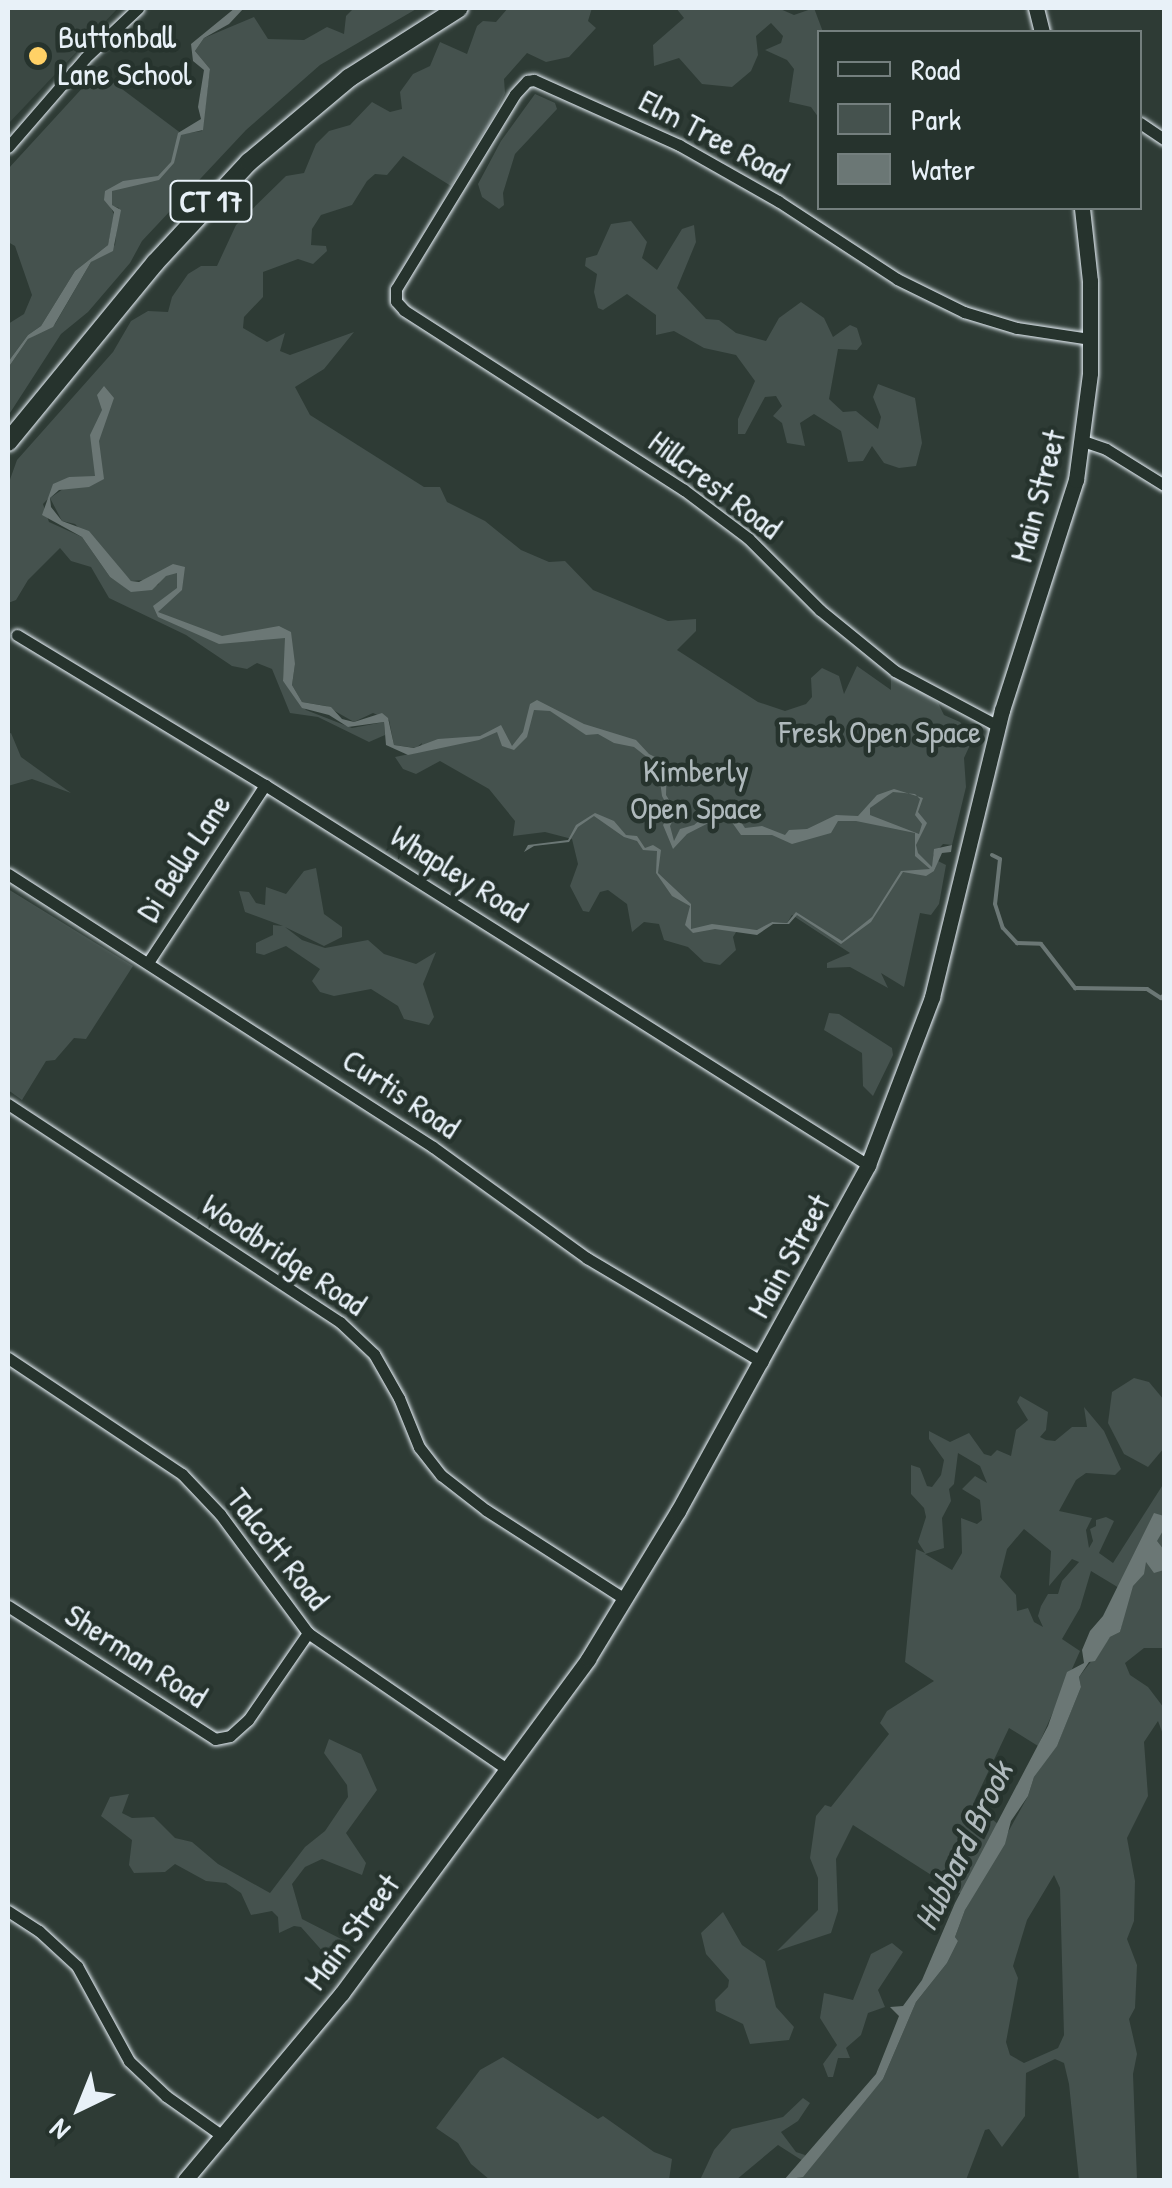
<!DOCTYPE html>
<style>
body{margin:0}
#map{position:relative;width:1172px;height:2188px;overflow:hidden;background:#2e3b35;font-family:"Patrick Hand",sans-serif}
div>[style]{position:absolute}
.built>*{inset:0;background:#3b4843}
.green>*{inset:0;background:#45524e}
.water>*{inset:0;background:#6b7775}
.stream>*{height:4px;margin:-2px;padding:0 2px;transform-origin:2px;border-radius:2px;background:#6b7775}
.roads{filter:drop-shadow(0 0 2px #e8f1f8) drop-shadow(0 0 2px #e8f1f8)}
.minor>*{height:11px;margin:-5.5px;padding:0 5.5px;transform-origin:5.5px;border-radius:5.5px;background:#26332d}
.secondary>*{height:15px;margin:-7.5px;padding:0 7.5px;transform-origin:7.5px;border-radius:7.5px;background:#26332d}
.primary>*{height:18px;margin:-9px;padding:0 9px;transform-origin:9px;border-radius:9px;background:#26332d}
.dots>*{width:28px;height:28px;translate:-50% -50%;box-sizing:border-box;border:5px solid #26332d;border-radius:50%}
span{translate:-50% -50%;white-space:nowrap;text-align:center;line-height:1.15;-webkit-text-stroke:9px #26332d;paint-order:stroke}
.shield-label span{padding:2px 8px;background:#26332d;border:2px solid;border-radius:8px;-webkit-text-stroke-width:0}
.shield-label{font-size:30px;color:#e8f1f8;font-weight:700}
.poi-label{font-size:32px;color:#e8f1f8}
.left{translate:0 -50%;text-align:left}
.street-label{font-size:32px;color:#e8f1f8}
.park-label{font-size:32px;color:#afb9bc}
.water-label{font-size:35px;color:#b0babd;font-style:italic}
.frame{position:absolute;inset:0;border:10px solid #e8f1f8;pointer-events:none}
.legend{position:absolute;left:817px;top:30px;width:325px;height:180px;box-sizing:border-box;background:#26332d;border:2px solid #747f7e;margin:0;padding:12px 18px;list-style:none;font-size:30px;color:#e8f1f8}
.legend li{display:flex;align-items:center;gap:20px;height:50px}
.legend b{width:50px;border:2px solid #747f7e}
.north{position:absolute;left:30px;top:2058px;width:100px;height:100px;-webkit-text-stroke:8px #26332d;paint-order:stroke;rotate:223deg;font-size:28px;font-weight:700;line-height:40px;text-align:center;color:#e8f1f8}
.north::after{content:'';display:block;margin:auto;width:35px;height:45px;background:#e8f1f8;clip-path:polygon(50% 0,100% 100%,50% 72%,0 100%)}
</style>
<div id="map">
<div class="built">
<i style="clip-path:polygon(8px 8px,118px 8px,8px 124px)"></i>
</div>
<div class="green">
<i style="clip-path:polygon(354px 8px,418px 8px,320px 65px,246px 130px,142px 241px,130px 263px,88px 312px,61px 334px,8px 416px,8px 368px,28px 339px,55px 324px,91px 262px,115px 245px,119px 208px,110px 205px,114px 215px,108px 245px,75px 271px,41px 326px,28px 335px,8px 362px,8px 324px,24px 314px,32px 295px,15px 246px,8px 242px,8px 169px,98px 71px,182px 134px,202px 131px,210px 69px,195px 51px,204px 38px,254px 17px,268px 39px,304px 40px,327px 27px,344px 34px,346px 16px)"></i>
<i style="clip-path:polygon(evenodd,508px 8px,592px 8px,588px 21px,596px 28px,569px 57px,546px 62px,527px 53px,504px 79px,505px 93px,496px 112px,451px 186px,403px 156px,387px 175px,375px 174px,367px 181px,352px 205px,321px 215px,312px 229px,311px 245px,326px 246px,327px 251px,313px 264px,298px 259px,263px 272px,263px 297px,244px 317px,243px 328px,267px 342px,285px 333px,280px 351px,290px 355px,354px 332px,324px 369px,295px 387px,310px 415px,424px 487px,440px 487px,447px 502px,485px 521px,521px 550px,549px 562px,565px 561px,593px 590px,668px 621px,696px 619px,696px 631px,677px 650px,758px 702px,785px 711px,806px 704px,812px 697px,811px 678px,822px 668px,839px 676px,844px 694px,857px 666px,891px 690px,891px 674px,909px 683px,938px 703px,944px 715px,960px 722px,963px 726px,956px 733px,958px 745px,970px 745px,964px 758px,966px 787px,952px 845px,943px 844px,933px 855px,934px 871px,938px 861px,946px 865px,939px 904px,931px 915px,920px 913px,904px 987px,881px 973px,888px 988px,850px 967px,827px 968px,827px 963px,850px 953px,792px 915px,787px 923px,772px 922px,759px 930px,738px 929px,733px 937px,736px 950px,720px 965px,704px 962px,688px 947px,664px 940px,659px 924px,644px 922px,632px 932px,627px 904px,608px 890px,600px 892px,589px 912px,583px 911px,570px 886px,578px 864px,572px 839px,545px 832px,513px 836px,515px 821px,489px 789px,440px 761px,416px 774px,403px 769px,395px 757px,419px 752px,422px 743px,416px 748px,394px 745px,389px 720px,373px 713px,354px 722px,326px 706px,302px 702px,292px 685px,295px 664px,285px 654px,283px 681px,306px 710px,352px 728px,384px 722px,385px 735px,369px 742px,318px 717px,290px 713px,272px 669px,257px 663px,247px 669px,232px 666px,186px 635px,109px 598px,91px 567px,71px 561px,60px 548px,28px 580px,16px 600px,8px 603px,8px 485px,17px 460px,113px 352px,131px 321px,148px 311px,168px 312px,172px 297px,188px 274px,201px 266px,217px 266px,236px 225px,286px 176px,304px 173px,316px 144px,329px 131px,350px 125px,372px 102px,390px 112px,402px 109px,400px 92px,413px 74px,430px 66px,440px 42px,467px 54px,477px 26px,483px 21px,496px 22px,508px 8px,69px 477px,80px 487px,63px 489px,50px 498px,62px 521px,75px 524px,131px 581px,161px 579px,158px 585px,131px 591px,110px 577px,82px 537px,49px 522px,43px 504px,69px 477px)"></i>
<i style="clip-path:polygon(676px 8px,778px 8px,794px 15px,814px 8px,823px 32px,820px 32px,819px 118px,811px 107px,789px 102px,794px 69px,787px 60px,765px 50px,781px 43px,783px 36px,771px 23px,756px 36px,758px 55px,751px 71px,732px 87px,702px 84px,679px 58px,654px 66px,653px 45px,684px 18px)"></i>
<i style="clip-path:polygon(535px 94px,555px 103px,557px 109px,515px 154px,503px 193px,504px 205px,499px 209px,482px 197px,478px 184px,501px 141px)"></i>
<i style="clip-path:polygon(631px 221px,647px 242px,642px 258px,657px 270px,682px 229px,694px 225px,696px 242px,677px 288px,706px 319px,719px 320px,736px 333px,766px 341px,779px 318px,801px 302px,824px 318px,833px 337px,850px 325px,857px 328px,862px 344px,857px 350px,838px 349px,829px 399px,843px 412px,856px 411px,878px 429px,881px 417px,873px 397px,878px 384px,915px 398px,922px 443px,916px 466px,899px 468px,884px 463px,872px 446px,863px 461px,848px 462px,841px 431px,814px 414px,800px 423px,805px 446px,787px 443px,782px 423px,773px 416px,782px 406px,776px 396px,765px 397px,745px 434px,738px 434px,738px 419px,755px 381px,736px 355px,704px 348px,674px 331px,656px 335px,656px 315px,627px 294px,603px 310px,598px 308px,594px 292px,597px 274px,585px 266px,586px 258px,597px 255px,611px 224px)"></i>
<i style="clip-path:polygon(11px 733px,21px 757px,71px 793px,32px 779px,8px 786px,8px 734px)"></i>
<i style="clip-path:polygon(316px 868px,324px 914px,342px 927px,342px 937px,324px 946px,285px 927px,302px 940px,325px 948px,368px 940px,384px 954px,416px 964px,436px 952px,423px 984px,434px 1017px,429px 1025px,404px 1019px,398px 1006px,371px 989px,334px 996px,320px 992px,312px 981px,320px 969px,286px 946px,264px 955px,256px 953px,256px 943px,273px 935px,273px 925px,283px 926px,245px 912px,239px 891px,249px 892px,256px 903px,265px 905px,266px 887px,286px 894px,304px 871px)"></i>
<i style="clip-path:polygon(8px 889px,133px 966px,86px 1039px,74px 1038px,55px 1060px,46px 1061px,22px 1100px,8px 1090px)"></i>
<i style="clip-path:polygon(829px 1013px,839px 1014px,892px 1048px,893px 1055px,873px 1096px,863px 1086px,862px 1053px,824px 1030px)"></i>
<i style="clip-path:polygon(1134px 1378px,1149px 1382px,1164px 1400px,1164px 1448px,1148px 1467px,1124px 1454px,1108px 1423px,1112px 1392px)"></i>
<i style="clip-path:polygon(evenodd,1020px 1396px,1048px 1412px,1046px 1430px,1040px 1437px,1046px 1440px,1055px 1441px,1072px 1427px,1087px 1427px,1084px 1407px,1104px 1431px,1121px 1469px,1115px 1475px,1086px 1473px,1076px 1480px,1059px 1511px,1092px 1518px,1086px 1530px,1089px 1548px,1093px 1541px,1090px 1529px,1096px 1526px,1096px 1520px,1106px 1517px,1114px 1521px,1099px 1553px,1113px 1563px,1164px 1483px,1164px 1648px,1144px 1648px,1125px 1663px,1130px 1675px,1148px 1687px,1164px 1708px,1164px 1737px,1158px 1721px,1144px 1742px,1148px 1796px,1127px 1838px,1135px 1881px,1134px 1921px,1127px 1939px,1137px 1965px,1135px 2008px,1129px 2019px,1137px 2054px,1133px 2074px,1137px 2180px,1079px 2180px,1069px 2084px,1064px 2063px,1055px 2059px,1026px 2073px,1025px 2116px,1002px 2147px,989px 2129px,985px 2130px,966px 2180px,796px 2180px,883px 2079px,916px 2002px,947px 1963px,958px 1941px,955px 1937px,965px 1910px,1028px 1796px,1034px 1777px,1058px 1743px,1081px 1687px,1079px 1677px,1110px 1637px,1120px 1632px,1129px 1594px,1091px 1571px,1080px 1608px,1062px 1639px,1080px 1651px,1038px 1746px,1009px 1728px,973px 1804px,998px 1824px,961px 1894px,853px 1825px,836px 1859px,838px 1911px,831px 1933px,777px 1951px,818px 1910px,818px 1878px,810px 1858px,816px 1816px,825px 1805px,831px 1807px,889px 1734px,880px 1723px,887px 1711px,934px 1681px,905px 1662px,916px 1549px,925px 1553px,918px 1542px,926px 1517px,924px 1508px,911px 1494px,911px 1465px,920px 1468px,927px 1486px,932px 1487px,941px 1475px,944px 1460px,929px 1439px,929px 1431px,950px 1442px,969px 1433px,984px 1454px,991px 1456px,997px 1450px,1011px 1456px,1016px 1430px,1028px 1420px,1017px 1402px,1020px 1396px,958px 1453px,980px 1466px,987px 1483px,975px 1476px,962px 1489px,980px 1500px,982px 1520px,977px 1524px,961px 1518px,962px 1553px,952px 1570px,925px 1554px,944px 1548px,942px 1518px,951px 1501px,949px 1489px,954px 1484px,958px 1453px,1020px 1396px,1024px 1529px,1051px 1551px,1049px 1586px,1072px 1559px,1079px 1562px,1062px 1581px,1058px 1594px,1048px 1594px,1041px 1606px,1038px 1616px,1043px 1627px,1034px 1622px,1028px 1608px,1017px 1611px,1016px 1595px,1000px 1577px,1007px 1549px,1024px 1529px,1020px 1396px,1054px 1875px,1060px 1888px,1064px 2035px,1058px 2048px,1024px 2063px,1010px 2055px,1006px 2042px,1018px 1978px,1013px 1966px,1027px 1920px,1054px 1875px)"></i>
<i style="clip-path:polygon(329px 1739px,361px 1754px,377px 1790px,346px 1833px,366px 1863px,362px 1875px,322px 1859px,305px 1867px,292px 1884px,302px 1919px,347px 1942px,337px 1956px,325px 1954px,301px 1927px,294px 1926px,279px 1933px,278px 1917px,272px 1911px,251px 1915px,241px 1893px,226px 1883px,206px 1881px,175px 1864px,165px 1872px,134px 1873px,129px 1865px,132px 1840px,101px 1816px,110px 1797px,129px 1794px,122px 1813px,132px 1818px,154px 1817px,175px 1838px,192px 1842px,218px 1864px,270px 1893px,305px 1847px,325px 1831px,348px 1797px,347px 1785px,324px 1753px)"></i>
<i style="clip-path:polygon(723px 1912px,742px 1945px,765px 1961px,776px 2007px,794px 2027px,789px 2040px,750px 2044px,743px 2024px,716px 2011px,715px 2000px,728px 1987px,729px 1980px,706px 1954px,701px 1933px)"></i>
<i style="clip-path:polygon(892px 1943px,903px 1952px,878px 1990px,885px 2007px,868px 2013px,861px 2035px,846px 2048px,850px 2058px,838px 2058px,833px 2077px,828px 2077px,823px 2064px,837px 2045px,820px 2018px,824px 1993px,853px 2000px,871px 1954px)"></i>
<i style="clip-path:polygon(503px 2057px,598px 2119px,603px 2116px,654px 2152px,672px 2159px,669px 2180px,490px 2180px,471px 2164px,458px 2143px,436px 2128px,480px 2070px)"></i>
<i style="clip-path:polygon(803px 2098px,810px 2103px,798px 2121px,781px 2132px,796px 2152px,805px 2155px,803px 2161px,778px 2145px,736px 2180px,700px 2180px,714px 2150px,732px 2129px,783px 2117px)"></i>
</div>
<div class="water">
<i style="clip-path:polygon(235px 8px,244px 8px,229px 24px,204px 38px,195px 51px,210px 69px,203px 130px,181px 135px,174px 163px,159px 180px,112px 191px,112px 205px,121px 210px,113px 251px,91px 262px,53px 327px,28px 339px,8px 368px,8px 362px,28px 335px,41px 326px,75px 271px,108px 245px,114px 212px,104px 200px,105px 191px,123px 181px,158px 176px,171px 162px,178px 133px,201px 119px,198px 107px,204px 70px,193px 61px,191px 44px)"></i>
<i style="clip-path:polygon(evenodd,104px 386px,114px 398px,99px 441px,104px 479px,89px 487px,59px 490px,50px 498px,51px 507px,62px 521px,89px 531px,131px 581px,139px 582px,173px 564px,185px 567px,182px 590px,158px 612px,222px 636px,279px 626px,291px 632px,295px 664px,292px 685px,302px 702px,331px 707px,342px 719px,354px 722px,382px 713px,388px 718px,394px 745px,414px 748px,438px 739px,480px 736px,501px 725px,512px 746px,523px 732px,530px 704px,537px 700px,584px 724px,636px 740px,649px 754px,667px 763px,666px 795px,677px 813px,670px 826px,674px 841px,680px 829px,694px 825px,718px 805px,731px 807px,745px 828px,762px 826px,785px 835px,789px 830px,807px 829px,836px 815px,858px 816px,877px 795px,894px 789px,923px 798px,918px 812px,927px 823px,916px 845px,918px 853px,932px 867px,934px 849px,952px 845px,951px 852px,942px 853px,934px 871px,926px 876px,903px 872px,871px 922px,841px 944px,797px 915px,789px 924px,773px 924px,757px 935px,715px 929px,693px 933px,685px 925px,690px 906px,672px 896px,656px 873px,657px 851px,643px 850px,637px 841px,624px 837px,594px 816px,578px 827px,569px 842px,534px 846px,524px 852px,528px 845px,568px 840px,576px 825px,595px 813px,614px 821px,626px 835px,637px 836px,645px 848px,653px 845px,661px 850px,658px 873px,691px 904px,691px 929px,712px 924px,757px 930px,772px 922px,787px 923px,796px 912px,842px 941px,872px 917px,901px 871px,930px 869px,915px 856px,915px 833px,856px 821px,838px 821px,831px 833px,792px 844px,772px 835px,741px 835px,726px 814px,687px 834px,673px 849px,663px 825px,671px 813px,662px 796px,658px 766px,634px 747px,614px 743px,598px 734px,586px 735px,550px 711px,534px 710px,527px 737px,514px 750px,502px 746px,497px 732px,479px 740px,408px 755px,386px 745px,384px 722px,348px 727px,329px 715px,302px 708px,283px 681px,285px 638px,219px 644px,158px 617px,153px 606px,177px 588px,177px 573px,166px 576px,152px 590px,131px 592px,110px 577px,82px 537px,42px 515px,53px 484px,69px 477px,95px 476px,90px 435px,102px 410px,97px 395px,104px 386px,893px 792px,915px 794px,920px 799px,915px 815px,922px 824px,919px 834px,870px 815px,870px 808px,893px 792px)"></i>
<i style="clip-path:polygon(1154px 1513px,1164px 1516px,1164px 1529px,1157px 1541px,1164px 1550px,1164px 1570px,1154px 1573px,1146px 1562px,1144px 1574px,1133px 1586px,1120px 1632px,1110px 1637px,1095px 1661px,1089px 1662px,1079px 1677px,1081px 1687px,1057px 1746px,1034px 1777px,1028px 1796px,1011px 1821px,1005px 1844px,965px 1910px,955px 1937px,958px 1941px,947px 1963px,916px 2002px,883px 2079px,803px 2177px,784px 2180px,876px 2074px,899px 2016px,890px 2007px,903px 2006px,922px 1980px,955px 1903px,1048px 1726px,1067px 1672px,1084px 1663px,1082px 1650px,1090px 1631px,1103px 1616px)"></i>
</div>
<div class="stream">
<i style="left:992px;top:855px;width:9px;rotate:27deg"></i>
<i style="left:1000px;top:859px;width:45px;rotate:96.3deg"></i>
<i style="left:995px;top:904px;width:25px;rotate:72deg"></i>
<i style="left:1003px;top:928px;width:21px;rotate:47deg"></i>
<i style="left:1017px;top:943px;width:24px;rotate:2deg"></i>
<i style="left:1041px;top:944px;width:56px;rotate:52.3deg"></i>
<i style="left:1075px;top:988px;width:72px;rotate:0.8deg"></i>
<i style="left:1147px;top:989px;width:17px;rotate:33deg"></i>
<i style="left:1161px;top:998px;width:4px;rotate:-45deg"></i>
</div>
<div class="roads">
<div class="minor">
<i style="left:1140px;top:123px;width:29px;rotate:34deg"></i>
<i style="left:8px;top:147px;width:118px;rotate:-49.1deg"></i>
<i style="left:85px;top:58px;width:73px;rotate:-43.3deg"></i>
<i style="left:1083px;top:441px;width:24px;rotate:19deg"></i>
<i style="left:1106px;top:449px;width:68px;rotate:31.8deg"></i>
<i style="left:17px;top:635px;width:290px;rotate:31.2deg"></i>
<i style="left:265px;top:785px;width:713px;rotate:32.22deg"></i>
<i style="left:998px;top:726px;width:117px;rotate:-151.9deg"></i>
<i style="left:895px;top:671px;width:97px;rotate:-140.9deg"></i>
<i style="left:820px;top:610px;width:102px;rotate:-135deg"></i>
<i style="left:748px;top:538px;width:80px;rotate:-143.1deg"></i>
<i style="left:684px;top:490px;width:333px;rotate:-147.3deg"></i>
<i style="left:404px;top:310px;width:12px;rotate:-132deg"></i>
<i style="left:396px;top:301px;width:12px;rotate:-90deg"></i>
<i style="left:396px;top:289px;width:228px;rotate:-58.6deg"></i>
<i style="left:515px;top:94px;width:18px;rotate:-47deg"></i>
<i style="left:527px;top:81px;width:7px;rotate:-8deg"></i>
<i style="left:534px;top:80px;width:159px;rotate:24.1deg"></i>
<i style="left:679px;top:145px;width:114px;rotate:29.5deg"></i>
<i style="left:778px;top:201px;width:142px;rotate:33.2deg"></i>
<i style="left:897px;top:279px;width:75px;rotate:26.2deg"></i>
<i style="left:964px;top:312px;width:55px;rotate:16.8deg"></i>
<i style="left:1017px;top:328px;width:74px;rotate:8.6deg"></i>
<i style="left:8px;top:874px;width:505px;rotate:32.71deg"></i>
<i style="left:433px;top:1147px;width:190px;rotate:35.8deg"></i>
<i style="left:587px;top:1258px;width:204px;rotate:30.7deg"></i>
<i style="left:149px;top:961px;width:211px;rotate:-56.6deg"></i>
<i style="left:8px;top:1104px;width:397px;rotate:33.3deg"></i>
<i style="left:340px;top:1322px;width:47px;rotate:43.3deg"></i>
<i style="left:374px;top:1354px;width:51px;rotate:60.4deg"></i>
<i style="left:399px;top:1398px;width:53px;rotate:67.8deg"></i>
<i style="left:419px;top:1447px;width:36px;rotate:52deg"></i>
<i style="left:441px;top:1475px;width:57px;rotate:37.9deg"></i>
<i style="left:486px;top:1510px;width:166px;rotate:32.7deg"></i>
<i style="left:8px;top:1358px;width:209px;rotate:33.7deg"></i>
<i style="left:182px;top:1474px;width:55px;rotate:46.5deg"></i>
<i style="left:220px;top:1514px;width:148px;rotate:53.5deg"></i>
<i style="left:308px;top:1633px;width:242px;rotate:34.4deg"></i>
<i style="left:8px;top:1606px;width:246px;rotate:32.7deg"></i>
<i style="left:215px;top:1739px;width:15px;rotate:-11deg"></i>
<i style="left:230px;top:1736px;width:24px;rotate:-42deg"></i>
<i style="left:248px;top:1720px;width:106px;rotate:-55.4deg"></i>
<i style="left:8px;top:1911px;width:37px;rotate:33deg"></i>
<i style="left:39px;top:1931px;width:52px;rotate:42.6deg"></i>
<i style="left:77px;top:1966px;width:108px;rotate:61.3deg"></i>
<i style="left:129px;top:2061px;width:51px;rotate:43.4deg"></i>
<i style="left:166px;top:2096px;width:71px;rotate:35.3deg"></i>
</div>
<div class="secondary">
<i style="left:1036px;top:8px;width:25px;rotate:76deg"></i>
<i style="left:185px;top:2180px;width:244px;rotate:-50deg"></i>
<i style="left:342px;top:1993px;width:415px;rotate:-53.6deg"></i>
<i style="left:588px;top:1659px;width:173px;rotate:-58.7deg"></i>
<i style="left:678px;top:1511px;width:395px;rotate:-61.2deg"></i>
<i style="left:868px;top:1165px;width:180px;rotate:-69.1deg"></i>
<i style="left:932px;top:997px;width:295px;rotate:-76.3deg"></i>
<i style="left:1002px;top:710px;width:242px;rotate:-72.2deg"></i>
<i style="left:1076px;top:480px;width:108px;rotate:-82.5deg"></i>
<i style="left:1090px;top:373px;width:92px;rotate:-90deg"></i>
<i style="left:1090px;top:281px;width:73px;rotate:-96.3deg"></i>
</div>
<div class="primary">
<i style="left:8px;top:442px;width:232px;rotate:-50.6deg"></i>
<i style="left:155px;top:263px;width:138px;rotate:-47.1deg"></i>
<i style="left:249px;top:162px;width:131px;rotate:-40deg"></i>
<i style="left:349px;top:78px;width:130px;rotate:-32.5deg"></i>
</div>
</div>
<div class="dots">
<i style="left:38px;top:56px;background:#ffd166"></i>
</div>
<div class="shield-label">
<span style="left:211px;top:201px">CT 17</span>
</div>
<div class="poi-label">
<span class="left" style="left:58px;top:56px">Buttonball<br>Lane School</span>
</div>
<div class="street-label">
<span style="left:714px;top:137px;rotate:28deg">Elm Tree Road</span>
<span style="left:715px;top:485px;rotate:37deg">Hillcrest Road</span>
<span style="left:1038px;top:496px;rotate:-75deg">Main Street</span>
<span style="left:184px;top:858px;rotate:-57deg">Di Bella Lane</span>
<span style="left:459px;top:874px;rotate:32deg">Whapley Road</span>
<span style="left:401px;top:1094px;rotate:34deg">Curtis Road</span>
<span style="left:284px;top:1255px;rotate:34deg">Woodbridge Road</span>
<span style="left:789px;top:1256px;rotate:-61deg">Main Street</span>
<span style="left:278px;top:1549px;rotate:52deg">Talcott Road</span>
<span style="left:136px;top:1656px;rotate:33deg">Sherman Road</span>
<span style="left:352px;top:1932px;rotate:-53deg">Main Street</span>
</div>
<div class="park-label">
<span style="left:880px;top:732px">Fresk Open Space</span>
<span style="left:696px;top:790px">Kimberly<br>Open Space</span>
</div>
<div class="water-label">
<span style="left:963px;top:1846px;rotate:-64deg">Hubbard Brook</span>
</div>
<div class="frame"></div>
<ul class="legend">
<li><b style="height:12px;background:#26332d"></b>Road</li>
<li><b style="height:28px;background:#45524e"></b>Park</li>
<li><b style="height:28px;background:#6b7775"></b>Water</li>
</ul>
<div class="north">N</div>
</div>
